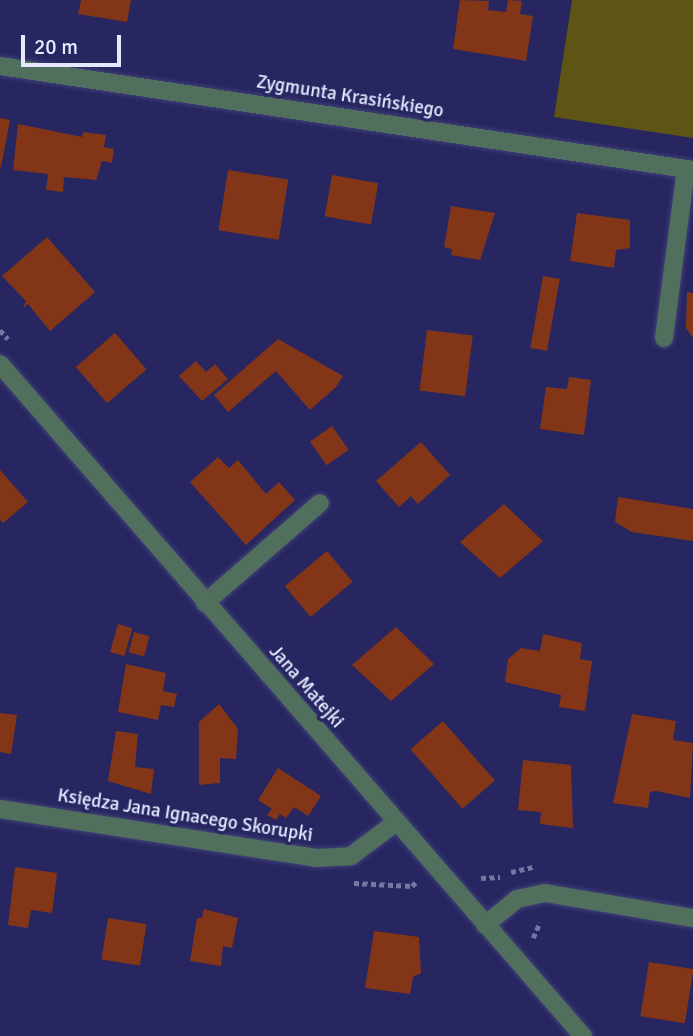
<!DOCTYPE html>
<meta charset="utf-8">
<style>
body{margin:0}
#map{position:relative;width:693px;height:1036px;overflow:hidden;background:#272661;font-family:Signika,sans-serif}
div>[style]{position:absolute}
.green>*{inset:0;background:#5e5414}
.building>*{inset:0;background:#833518;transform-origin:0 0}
.path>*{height:4.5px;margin-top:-2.25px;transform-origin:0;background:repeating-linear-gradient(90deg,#7676a2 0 5px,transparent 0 8.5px)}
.roads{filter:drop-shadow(0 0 2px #424177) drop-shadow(0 0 2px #424177)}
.lane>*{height:18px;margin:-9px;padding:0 9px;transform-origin:9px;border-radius:9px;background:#506f5d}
.street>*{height:18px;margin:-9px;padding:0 9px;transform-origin:9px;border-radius:9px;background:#506f5d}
span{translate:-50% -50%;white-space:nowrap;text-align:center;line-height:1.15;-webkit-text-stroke:7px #272661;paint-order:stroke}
.street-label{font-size:19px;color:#e5e8fe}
.scale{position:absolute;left:21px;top:35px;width:100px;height:32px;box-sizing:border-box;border:4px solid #e5e8fe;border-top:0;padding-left:9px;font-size:21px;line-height:24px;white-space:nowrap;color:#e5e8fe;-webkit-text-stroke:5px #272661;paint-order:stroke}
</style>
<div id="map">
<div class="green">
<i style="clip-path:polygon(572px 0,693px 0,693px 138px,554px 117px)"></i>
</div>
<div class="building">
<i style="clip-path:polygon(81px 0,131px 0,127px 22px,78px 14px)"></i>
<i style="clip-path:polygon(460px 0,489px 1px,488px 10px,506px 12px,508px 0,522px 1px,520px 14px,533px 16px,526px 61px,453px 49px)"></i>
<i style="clip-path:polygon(0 118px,10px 120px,1px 167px,0 167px)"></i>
<i style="clip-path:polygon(18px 124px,82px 137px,83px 132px,106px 135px,104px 147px,114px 149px,112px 163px,102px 161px,96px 180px,64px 177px,63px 192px,46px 190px,48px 174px,13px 170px)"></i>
<i style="left:228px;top:170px;width:61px;height:61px;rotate:9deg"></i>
<i style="left:332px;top:175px;width:47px;height:42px;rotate:10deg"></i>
<i style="clip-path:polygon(451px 206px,495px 213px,480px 260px,451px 255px,452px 249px,444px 247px)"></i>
<i style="clip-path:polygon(577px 213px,630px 220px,630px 248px,616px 250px,614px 268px,570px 261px)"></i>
<i style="clip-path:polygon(47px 237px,95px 292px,50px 331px,28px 304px,23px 308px,26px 301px,2px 276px)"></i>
<i style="left:543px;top:276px;width:17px;height:73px;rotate:10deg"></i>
<i style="clip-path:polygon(687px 292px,693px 293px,693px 338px,686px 328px)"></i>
<i style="left:427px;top:330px;width:46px;height:61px;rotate:7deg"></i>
<i style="left:115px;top:333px;width:48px;height:52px;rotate:49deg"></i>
<i style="clip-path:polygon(278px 339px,343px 376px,336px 387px,310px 410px,276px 371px,228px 412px,214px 395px)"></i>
<i style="clip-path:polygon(196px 361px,206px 372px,215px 364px,228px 379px,202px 401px,179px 376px)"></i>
<i style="clip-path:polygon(569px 377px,591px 380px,584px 435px,540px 429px,546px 387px,567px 389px)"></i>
<i style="left:332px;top:426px;width:29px;height:27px;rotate:55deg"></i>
<i style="clip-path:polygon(421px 442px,450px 475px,418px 504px,411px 496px,399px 507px,376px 481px)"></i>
<i style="clip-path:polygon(218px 457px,229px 468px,238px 460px,266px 494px,279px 482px,295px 500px,246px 545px,190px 482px)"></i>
<i style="clip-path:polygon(0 470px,28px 502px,3px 523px,0 520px)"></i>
<i style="clip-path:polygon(618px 497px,693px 509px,693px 541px,632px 532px,615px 522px)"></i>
<i style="clip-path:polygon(504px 504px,543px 541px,500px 578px,460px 542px)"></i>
<i style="left:327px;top:551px;width:40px;height:55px;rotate:50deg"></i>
<i style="left:118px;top:624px;width:15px;height:29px;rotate:16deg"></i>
<i style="clip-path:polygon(396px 627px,434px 664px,391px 701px,352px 665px)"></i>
<i style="left:134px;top:632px;width:16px;height:21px;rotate:15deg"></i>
<i style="clip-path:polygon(543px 634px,582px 643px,580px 659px,592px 661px,585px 711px,559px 707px,561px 695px,505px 682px,508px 659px,521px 648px,540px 651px)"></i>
<i style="clip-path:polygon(126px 664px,166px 673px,163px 691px,177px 694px,174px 707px,161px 705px,158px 720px,118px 712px)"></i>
<i style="clip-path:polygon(219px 704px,238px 729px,236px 759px,220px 758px,220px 783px,199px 785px,199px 722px)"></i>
<i style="clip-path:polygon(0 713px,17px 715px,11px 754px,0 752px)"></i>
<i style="clip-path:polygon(632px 714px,676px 721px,673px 740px,693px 743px,690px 798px,656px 791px,650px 792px,648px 808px,613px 803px)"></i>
<i style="left:443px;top:721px;width:79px;height:43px;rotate:49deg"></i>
<i style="clip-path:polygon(116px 731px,138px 734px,135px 767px,154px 769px,151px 794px,108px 781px)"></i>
<i style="clip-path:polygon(523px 760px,571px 765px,573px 828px,540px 824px,541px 812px,518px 810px)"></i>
<i style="clip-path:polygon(278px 768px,321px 796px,308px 816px,294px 807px,286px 818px,280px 814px,276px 820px,267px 815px,272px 809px,258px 800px)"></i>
<i style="clip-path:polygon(15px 867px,57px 873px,52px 913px,31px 910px,28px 928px,8px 925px)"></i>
<i style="clip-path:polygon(204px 909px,238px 918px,232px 948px,223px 946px,221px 966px,190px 961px,197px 918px,202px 918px)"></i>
<i style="left:108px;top:918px;width:39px;height:42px;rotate:9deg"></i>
<i style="clip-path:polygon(374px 931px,419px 937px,421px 973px,413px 977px,410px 994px,365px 988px)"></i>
<i style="left:649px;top:962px;width:45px;height:55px;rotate:9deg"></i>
</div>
<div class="path">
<i style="left:0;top:330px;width:12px;rotate:48deg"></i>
<i style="left:511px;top:872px;width:23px;rotate:-13deg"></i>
<i style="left:481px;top:878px;width:19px;rotate:-3deg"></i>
<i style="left:354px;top:883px;width:58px;rotate:3deg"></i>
<i style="left:412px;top:886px;width:7px;rotate:-45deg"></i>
<i style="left:533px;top:938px;width:17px;rotate:-66deg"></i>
</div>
<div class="roads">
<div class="lane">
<i style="left:664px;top:338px;width:170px;rotate:-82.6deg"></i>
<i style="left:205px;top:603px;width:152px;rotate:-41deg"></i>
</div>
<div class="street">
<i style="left:0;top:66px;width:701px;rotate:8.53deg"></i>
<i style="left:0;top:364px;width:890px;rotate:49.06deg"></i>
<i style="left:0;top:809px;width:320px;rotate:8.8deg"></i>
<i style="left:316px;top:858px;width:35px;rotate:-3deg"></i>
<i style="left:351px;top:856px;width:55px;rotate:-36.9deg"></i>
<i style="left:485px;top:925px;width:41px;rotate:-39.1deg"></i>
<i style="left:517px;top:899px;width:29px;rotate:-12deg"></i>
<i style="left:545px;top:893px;width:150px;rotate:9.6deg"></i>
</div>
</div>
<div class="street-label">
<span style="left:350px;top:97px;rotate:9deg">Zygmunta Krasińskiego</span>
<span style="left:306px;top:687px;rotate:49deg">Jana Matejki</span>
<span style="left:185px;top:816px;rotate:9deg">Księdza Jana Ignacego Skorupki</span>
</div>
<div class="scale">20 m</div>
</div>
